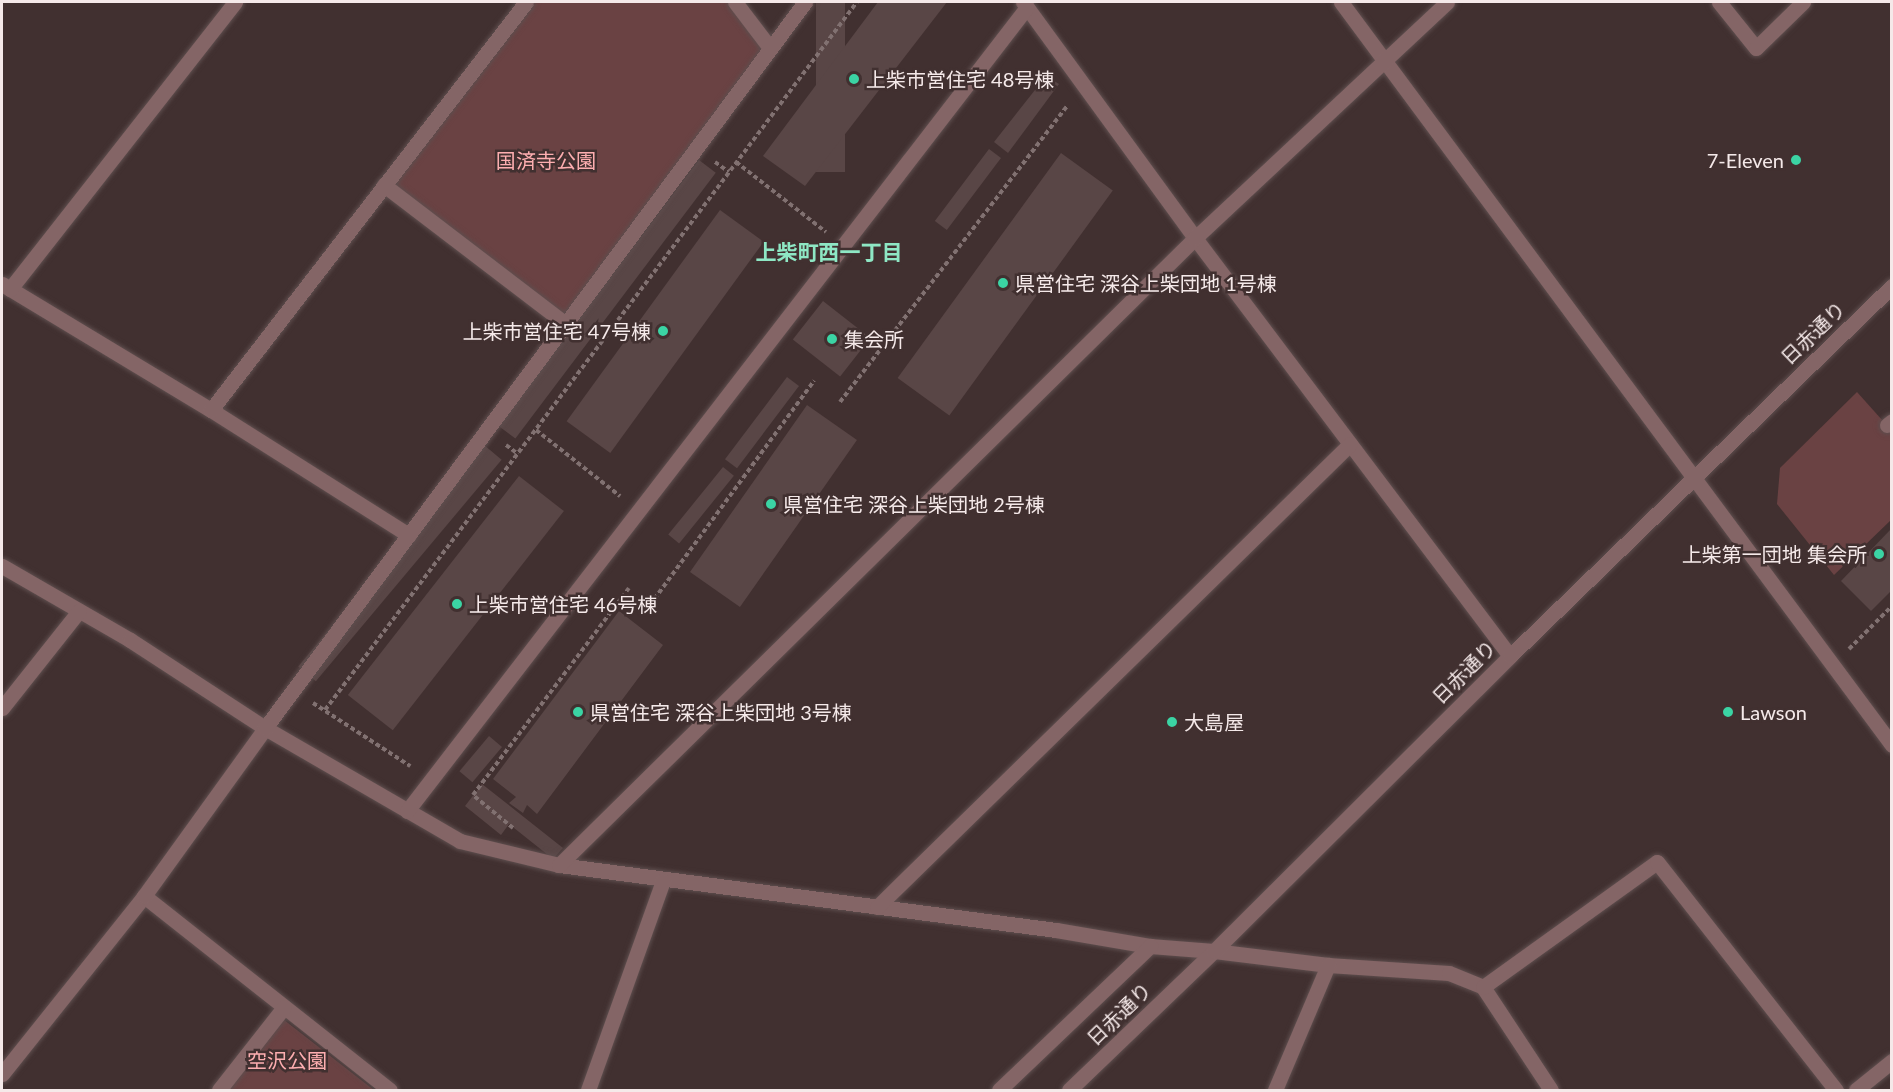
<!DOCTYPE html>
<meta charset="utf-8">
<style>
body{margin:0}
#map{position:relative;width:1893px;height:1092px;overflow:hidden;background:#413030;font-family:Lato,"Noto Sans JP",sans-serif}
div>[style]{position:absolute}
.green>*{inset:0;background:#6a4243}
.building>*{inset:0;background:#594646;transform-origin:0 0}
.path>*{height:4px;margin-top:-2px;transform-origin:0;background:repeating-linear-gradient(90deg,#817171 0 4.5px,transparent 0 7.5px)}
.roads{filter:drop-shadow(0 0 2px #5e4e4e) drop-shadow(0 0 2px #5e4e4e)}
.minor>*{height:15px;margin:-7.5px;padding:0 7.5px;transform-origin:7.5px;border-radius:7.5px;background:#846566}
.dots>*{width:16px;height:16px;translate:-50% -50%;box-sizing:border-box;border:3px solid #413030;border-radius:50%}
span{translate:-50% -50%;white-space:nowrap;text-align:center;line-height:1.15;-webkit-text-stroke:5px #413030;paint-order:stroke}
.poi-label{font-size:20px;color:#f5e9e9}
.left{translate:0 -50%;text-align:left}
.right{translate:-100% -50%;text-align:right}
.park-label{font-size:20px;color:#fdaeb0}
.street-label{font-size:20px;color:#f5e9e9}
.neighbourhood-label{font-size:21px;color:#8ee7c4;font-weight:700}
.frame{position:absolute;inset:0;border:3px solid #f5e9e9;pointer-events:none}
</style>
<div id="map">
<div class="green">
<i style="clip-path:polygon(526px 2px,735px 2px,770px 48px,566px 324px,384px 185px)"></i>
<i style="clip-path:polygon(1857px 392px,1891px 430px,1891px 520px,1834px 575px,1777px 504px,1780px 468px)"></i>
<i style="clip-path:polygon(279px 1016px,374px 1090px,224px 1090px)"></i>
</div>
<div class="building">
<i style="left:816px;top:2px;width:29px;height:170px"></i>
<i style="clip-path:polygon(878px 2px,947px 2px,805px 186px,763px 156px)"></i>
<i style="clip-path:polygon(1046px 76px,1059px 84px,1008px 153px,994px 142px)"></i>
<i style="left:989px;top:149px;width:15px;height:90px;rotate:37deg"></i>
<i style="left:1061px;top:153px;width:64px;height:278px;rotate:36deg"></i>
<i style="left:699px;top:160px;width:21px;height:333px;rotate:37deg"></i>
<i style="left:720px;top:210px;width:54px;height:261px;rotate:36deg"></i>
<i style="left:823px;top:301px;width:60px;height:49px;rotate:38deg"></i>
<i style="left:787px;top:377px;width:15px;height:103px;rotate:37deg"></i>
<i style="left:807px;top:405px;width:61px;height:204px;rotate:35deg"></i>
<i style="left:484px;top:445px;width:23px;height:289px;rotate:40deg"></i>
<i style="left:723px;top:467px;width:14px;height:87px;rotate:39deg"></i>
<i style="left:519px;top:476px;width:57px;height:278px;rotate:38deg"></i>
<i style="clip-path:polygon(1892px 528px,1892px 590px,1871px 611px,1841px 581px)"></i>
<i style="clip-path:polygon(619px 611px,663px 645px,537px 814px,527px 805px,523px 813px,509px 803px,516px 797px,493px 779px)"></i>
<i style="left:489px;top:736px;width:17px;height:46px;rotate:40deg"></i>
<i style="clip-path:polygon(482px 784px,563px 848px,553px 859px,509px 824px,501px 835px,465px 806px)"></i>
</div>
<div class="path">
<i style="left:715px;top:162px;width:17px;rotate:36deg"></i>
<i style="left:736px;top:162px;width:114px;rotate:37.9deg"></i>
<i style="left:840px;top:402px;width:374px;rotate:-52.5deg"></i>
<i style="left:536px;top:430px;width:107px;rotate:38.2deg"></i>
<i style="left:506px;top:445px;width:15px;rotate:37deg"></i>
<i style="left:650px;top:605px;width:278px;rotate:-53.8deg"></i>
<i style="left:1849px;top:649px;width:61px;rotate:-45deg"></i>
<i style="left:313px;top:703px;width:116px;rotate:33deg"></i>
<i style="left:325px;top:710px;width:886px;rotate:-53.08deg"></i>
<i style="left:513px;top:828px;width:52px;rotate:-140.5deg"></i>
<i style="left:473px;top:795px;width:259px;rotate:-53deg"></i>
</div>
<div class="roads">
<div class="minor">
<i style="left:735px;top:2px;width:58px;rotate:52.7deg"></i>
<i style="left:1023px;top:2px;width:292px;rotate:53.9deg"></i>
<i style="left:1195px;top:238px;width:523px;rotate:53deg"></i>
<i style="left:1341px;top:2px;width:925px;rotate:53.44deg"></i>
<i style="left:1719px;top:2px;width:59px;rotate:51.2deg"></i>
<i style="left:1756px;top:48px;width:66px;rotate:-44.4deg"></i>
<i style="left:384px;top:185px;width:229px;rotate:37.4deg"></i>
<i style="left:2px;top:284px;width:244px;rotate:31.1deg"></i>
<i style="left:211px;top:410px;width:234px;rotate:32.3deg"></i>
<i style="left:10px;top:289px;width:365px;rotate:-51.9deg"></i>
<i style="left:211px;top:410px;width:515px;rotate:-52.33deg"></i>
<i style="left:1887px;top:425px;width:6px;rotate:-39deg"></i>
<i style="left:2px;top:566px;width:148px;rotate:30deg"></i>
<i style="left:130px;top:640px;width:161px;rotate:33.1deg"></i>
<i style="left:265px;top:728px;width:225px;rotate:30.1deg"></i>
<i style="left:460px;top:841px;width:102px;rotate:13.6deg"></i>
<i style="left:559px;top:865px;width:501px;rotate:7.45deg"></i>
<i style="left:1056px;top:930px;width:95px;rotate:9.7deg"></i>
<i style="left:1150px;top:946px;width:64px;rotate:4.5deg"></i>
<i style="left:1214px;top:951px;width:115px;rotate:7deg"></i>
<i style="left:1328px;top:965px;width:121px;rotate:3.8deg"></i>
<i style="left:1449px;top:973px;width:37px;rotate:22deg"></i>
<i style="left:1483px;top:987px;width:123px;rotate:56.6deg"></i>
<i style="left:2px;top:708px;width:124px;rotate:-51.6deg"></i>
<i style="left:407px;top:811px;width:1015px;rotate:-52.36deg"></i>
<i style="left:559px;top:865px;width:893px;rotate:-44.59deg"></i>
<i style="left:1195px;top:238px;width:345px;rotate:-43.1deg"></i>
<i style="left:144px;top:896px;width:313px;rotate:38.3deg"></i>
<i style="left:877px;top:907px;width:662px;rotate:-44.39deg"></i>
<i style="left:1483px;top:987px;width:214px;rotate:-35.7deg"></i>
<i style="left:1657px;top:862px;width:290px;rotate:51.9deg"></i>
<i style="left:2px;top:1074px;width:228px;rotate:-51.4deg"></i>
<i style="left:144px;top:896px;width:207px;rotate:-54.2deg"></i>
<i style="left:265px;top:728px;width:905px;rotate:-53.36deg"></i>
<i style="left:219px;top:1090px;width:105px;rotate:-51.9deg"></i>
<i style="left:588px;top:1090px;width:222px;rotate:-70.3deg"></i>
<i style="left:999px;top:1090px;width:209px;rotate:-43.6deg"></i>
<i style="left:1069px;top:1090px;width:201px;rotate:-43.8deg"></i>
<i style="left:1214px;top:951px;width:418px;rotate:-44.9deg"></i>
<i style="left:1510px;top:656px;width:532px;rotate:-44.09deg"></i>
<i style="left:1275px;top:1090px;width:136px;rotate:-67deg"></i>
<i style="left:1856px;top:1090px;width:46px;rotate:-38.9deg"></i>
</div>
</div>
<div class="dots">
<i style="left:854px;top:79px;background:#3bd4a4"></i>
<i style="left:1796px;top:160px;background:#3bd4a4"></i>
<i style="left:1003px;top:283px;background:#3bd4a4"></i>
<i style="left:663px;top:331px;background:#3bd4a4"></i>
<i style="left:832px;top:339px;background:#3bd4a4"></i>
<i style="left:771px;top:504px;background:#3bd4a4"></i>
<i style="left:1879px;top:554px;background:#3bd4a4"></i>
<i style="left:457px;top:604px;background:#3bd4a4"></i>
<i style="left:578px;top:712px;background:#3bd4a4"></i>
<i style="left:1728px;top:712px;background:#3bd4a4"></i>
<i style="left:1172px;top:722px;background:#3bd4a4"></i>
</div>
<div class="poi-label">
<span class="left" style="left:866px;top:79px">上柴市営住宅 48号棟</span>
<span class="right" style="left:1784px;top:160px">7-Eleven</span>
<span class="left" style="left:1015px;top:283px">県営住宅 深谷上柴団地 1号棟</span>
<span class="right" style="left:651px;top:331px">上柴市営住宅 47号棟</span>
<span class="left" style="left:844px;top:339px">集会所</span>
<span class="left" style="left:783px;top:504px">県営住宅 深谷上柴団地 2号棟</span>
<span class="right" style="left:1867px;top:554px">上柴第一団地 集会所</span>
<span class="left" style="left:469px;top:604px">上柴市営住宅 46号棟</span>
<span class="left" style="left:590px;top:712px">県営住宅 深谷上柴団地 3号棟</span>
<span class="left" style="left:1740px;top:712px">Lawson</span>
<span class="left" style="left:1184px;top:722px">大島屋</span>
</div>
<div class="park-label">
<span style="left:546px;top:160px">国済寺公園</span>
<span style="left:287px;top:1060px">空沢公園</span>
</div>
<div class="street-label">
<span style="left:1813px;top:333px;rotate:-44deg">日赤通り</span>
<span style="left:1464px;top:672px;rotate:-45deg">日赤通り</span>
<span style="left:1119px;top:1014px;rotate:-44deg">日赤通り</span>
</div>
<div class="neighbourhood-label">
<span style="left:829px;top:252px">上柴町西一丁目</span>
</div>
<div class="frame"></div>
</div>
